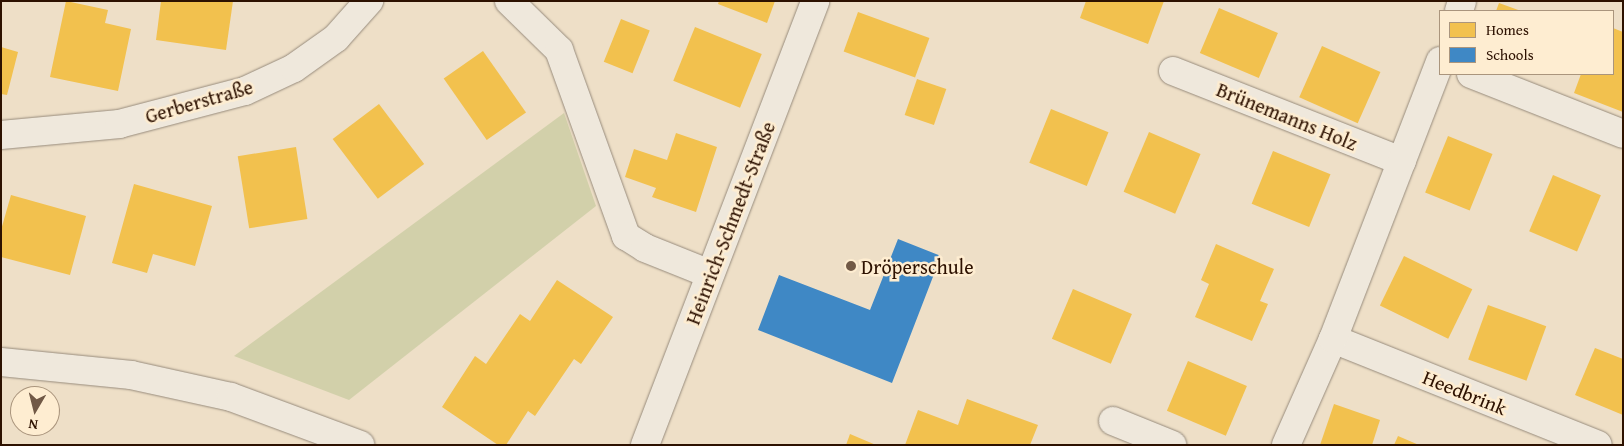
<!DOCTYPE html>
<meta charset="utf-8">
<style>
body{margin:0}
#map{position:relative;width:1624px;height:446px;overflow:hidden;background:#eedfc7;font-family:"Gentium Book Plus",serif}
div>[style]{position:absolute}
.green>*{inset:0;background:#d2d0aa}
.homes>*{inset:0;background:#f2c14e;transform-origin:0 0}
.schools>*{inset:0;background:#3f88c5}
.roads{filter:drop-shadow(0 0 1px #978b7c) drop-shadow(0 0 1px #978b7c)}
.minor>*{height:28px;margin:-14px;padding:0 14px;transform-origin:14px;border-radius:14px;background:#efe8dc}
.dots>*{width:14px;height:14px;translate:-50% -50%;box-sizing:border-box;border:2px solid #feedd1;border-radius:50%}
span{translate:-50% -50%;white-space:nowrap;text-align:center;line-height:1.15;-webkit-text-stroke:5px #feedd1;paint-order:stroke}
.street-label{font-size:20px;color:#2d1100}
.poi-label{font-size:20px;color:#2d1100}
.left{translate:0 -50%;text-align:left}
.frame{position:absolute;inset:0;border:2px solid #2d1100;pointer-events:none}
.legend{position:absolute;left:1439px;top:10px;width:175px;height:65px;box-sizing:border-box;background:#feedd1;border:1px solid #aa957d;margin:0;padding:6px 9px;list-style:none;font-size:15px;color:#2d1100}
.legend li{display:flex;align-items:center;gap:10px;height:25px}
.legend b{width:25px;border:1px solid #aa957d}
.north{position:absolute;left:10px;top:386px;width:50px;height:50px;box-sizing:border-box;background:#feedd1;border:1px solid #aa957d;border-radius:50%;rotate:188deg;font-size:14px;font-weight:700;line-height:20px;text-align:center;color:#2d1100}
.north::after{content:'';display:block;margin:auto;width:18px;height:22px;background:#715946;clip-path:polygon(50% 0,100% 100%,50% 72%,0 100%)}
</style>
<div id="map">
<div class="green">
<i style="clip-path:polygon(564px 113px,596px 206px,349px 400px,234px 356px)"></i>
</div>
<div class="homes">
<i style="clip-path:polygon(66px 1px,108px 10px,105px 23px,131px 29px,118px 91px,50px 77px)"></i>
<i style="clip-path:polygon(161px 1px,233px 1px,226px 50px,156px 40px)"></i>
<i style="clip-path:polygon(719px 1px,775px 1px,767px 23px,718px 4px)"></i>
<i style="clip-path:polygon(1086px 1px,1164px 1px,1148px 44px,1080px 18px)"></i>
<i style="clip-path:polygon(1499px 3px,1521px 11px,1496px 11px)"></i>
<i style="left:1219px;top:8px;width:64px;height:49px;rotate:23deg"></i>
<i style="left:858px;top:12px;width:76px;height:42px;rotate:20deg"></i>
<i style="left:621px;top:19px;width:31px;height:46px;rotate:22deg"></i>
<i style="left:695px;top:27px;width:72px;height:58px;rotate:22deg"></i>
<i style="clip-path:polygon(1613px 28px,1623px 32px,1623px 112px,1574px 93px,1581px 74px,1613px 74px)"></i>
<i style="left:1322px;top:46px;width:64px;height:56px;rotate:24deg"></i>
<i style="clip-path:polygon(1px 47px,18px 52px,7px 95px,1px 94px)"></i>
<i style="left:483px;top:51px;width:75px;height:48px;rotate:55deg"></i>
<i style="left:917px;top:79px;width:31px;height:38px;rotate:19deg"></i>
<i style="left:379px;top:104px;width:75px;height:58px;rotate:53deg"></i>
<i style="left:1051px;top:109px;width:62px;height:58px;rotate:22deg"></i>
<i style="left:1149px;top:132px;width:56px;height:65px;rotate:23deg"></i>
<i style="clip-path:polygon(676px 133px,717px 147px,696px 212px,652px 197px,656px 188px,625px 177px,634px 149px,667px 160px)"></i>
<i style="left:1448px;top:136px;width:48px;height:61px;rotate:22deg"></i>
<i style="left:296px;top:147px;width:73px;height:59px;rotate:81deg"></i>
<i style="left:1273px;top:151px;width:62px;height:57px;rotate:22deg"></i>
<i style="left:1553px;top:175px;width:52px;height:61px;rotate:23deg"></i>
<i style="clip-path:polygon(134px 184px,212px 206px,195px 266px,153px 254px,147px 273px,112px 263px)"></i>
<i style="clip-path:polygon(11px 195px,86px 216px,70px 275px,1px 257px,1px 230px)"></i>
<i style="clip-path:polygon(1216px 244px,1274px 269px,1260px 301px,1268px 304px,1252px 341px,1195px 317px,1209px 284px,1201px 280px)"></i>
<i style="left:1404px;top:256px;width:76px;height:55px;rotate:26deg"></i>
<i style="clip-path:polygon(557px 280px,613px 317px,581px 364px,574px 359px,535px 416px,528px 411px,506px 445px,498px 445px,442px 407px,475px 356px,486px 364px,520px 314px,530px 321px)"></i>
<i style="left:1073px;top:289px;width:64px;height:54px;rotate:23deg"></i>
<i style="left:1488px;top:305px;width:62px;height:58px;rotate:20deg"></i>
<i style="clip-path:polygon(1595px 348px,1623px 359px,1623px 415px,1575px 395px)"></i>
<i style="left:1188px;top:361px;width:64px;height:54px;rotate:23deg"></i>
<i style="clip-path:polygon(967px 399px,1038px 425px,1030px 445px,905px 445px,918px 410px,958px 425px)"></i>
<i style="clip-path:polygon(1334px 404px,1380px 420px,1372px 445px,1320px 445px)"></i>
<i style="clip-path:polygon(850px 434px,876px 445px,846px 445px)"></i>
<i style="clip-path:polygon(1398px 436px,1419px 445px,1394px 445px)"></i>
</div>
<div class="schools">
<i style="clip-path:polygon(898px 239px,941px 256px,892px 383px,758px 330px,779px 275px,870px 310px)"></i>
</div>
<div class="roads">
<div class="minor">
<i style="left:509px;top:1px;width:70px;rotate:44.4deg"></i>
<i style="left:559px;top:50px;width:198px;rotate:70.2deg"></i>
<i style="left:626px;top:236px;width:22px;rotate:32deg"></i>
<i style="left:645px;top:248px;width:70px;rotate:21.8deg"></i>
<i style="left:1459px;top:11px;width:10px;rotate:-73deg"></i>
<i style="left:1173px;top:71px;width:246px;rotate:21.5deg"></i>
<i style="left:1471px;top:74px;width:163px;rotate:21.5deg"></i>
<i style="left:1px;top:135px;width:119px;rotate:-5.3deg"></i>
<i style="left:119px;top:124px;width:130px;rotate:-14.7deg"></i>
<i style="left:245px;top:91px;width:54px;rotate:-25.1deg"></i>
<i style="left:294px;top:68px;width:52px;rotate:-35.5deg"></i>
<i style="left:336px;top:38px;width:50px;rotate:-48.3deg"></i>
<i style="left:1333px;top:339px;width:285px;rotate:21.8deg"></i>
<i style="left:1px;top:362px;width:131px;rotate:5.7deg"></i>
<i style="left:131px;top:375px;width:102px;rotate:12.4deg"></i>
<i style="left:231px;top:397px;width:138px;rotate:20.4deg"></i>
<i style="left:1113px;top:421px;width:64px;rotate:22.1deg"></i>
<i style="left:645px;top:445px;width:475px;rotate:-69deg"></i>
<i style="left:1286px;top:445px;width:116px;rotate:-66.1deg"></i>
<i style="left:1333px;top:339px;width:298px;rotate:-68.9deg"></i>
</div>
</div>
<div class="dots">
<i style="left:851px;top:266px;background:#715946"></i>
</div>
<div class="street-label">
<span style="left:199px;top:101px;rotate:-16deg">Gerberstraße</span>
<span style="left:1287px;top:116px;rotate:22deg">Brünemanns Holz</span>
<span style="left:730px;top:223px;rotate:-69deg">Heinrich-Schmedt-Straße</span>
<span style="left:1465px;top:392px;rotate:22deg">Heedbrink</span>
</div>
<div class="poi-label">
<span class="left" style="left:861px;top:266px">Dröperschule</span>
</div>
<div class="frame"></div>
<ul class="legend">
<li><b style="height:14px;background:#f2c14e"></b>Homes</li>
<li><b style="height:14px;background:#3f88c5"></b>Schools</li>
</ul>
<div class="north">N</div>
</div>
